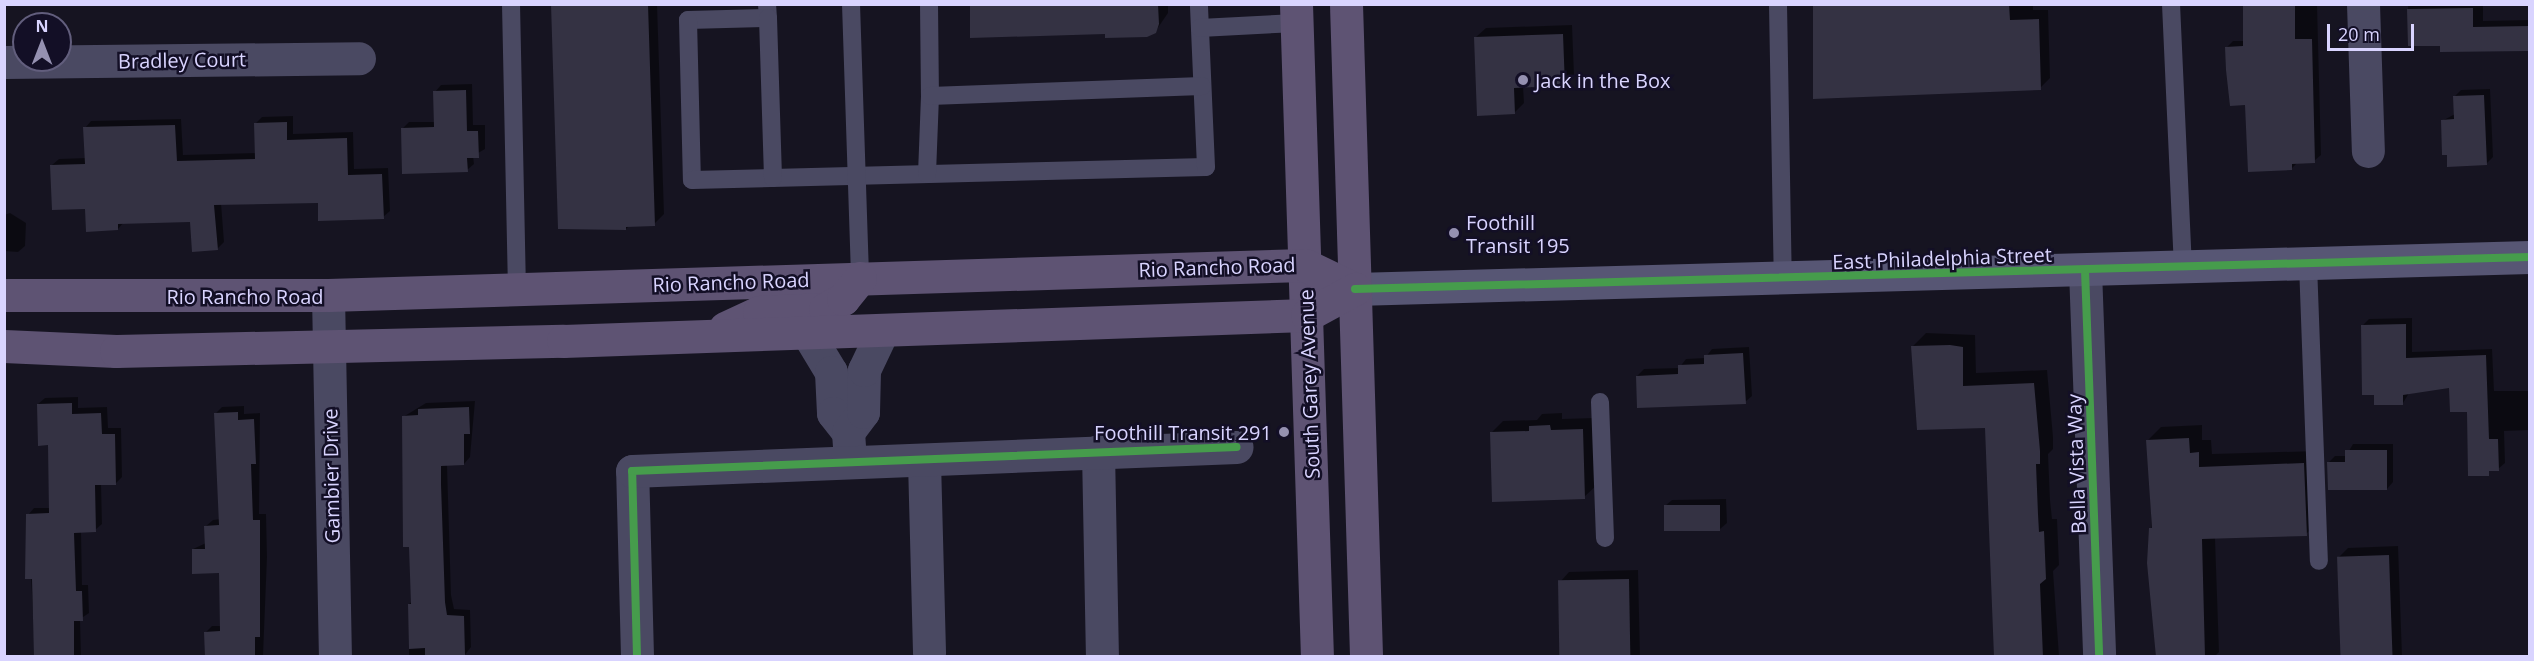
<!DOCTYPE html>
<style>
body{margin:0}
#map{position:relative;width:2534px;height:661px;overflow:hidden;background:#161421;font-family:"Open Sans",sans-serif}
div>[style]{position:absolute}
.shadow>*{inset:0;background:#0007}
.building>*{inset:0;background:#343243;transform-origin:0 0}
.lane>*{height:18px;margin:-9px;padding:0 9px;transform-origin:9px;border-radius:9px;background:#4a4962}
.street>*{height:33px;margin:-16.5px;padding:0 16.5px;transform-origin:16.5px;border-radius:16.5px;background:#4a4962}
.secondary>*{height:33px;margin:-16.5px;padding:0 16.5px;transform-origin:16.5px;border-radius:16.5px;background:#575674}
.primary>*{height:33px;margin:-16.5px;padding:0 16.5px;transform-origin:16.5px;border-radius:16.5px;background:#5e5373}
.cycleway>*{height:8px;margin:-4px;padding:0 4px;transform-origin:4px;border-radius:4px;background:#469c4c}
.dots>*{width:16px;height:16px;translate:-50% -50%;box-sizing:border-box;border:3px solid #130f26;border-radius:50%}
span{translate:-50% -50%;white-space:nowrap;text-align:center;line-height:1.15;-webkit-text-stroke:5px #130f26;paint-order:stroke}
.street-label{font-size:20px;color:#d9d4ff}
.poi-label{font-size:20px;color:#d9d4ff}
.left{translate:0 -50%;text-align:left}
.right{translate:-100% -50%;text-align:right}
.frame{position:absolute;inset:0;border:6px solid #d9d4ff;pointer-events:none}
.north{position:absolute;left:12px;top:12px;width:60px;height:60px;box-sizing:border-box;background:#130f26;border:2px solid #625e7d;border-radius:50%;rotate:0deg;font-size:16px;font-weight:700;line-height:24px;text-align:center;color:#d9d4ff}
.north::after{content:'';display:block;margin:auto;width:21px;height:27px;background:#9591b1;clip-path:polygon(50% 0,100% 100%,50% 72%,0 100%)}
.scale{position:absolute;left:2327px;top:24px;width:87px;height:27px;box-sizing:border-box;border:3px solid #d9d4ff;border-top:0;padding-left:8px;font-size:18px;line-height:21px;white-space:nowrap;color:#d9d4ff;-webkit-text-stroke:4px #130f26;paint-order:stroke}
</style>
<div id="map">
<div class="shadow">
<i style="clip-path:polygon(553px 4px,657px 4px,664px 214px,654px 224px,630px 225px,626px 229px)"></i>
<i style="clip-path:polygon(971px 4px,1168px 4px,1168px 13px,1155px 32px,1106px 32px)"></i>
<i style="clip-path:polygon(1813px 4px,2033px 4px,2033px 10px,2048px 10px,2050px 78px,2040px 88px,1815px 98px)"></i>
<i style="clip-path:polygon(2243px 4px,2317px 4px,2321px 155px,2314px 161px,2298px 162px,2291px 169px,2246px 104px,2227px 47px,2233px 41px,2244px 41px)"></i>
<i style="clip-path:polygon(2408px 4px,2483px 4px,2483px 21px,2530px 20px,2530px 50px,2441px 51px,2441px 44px,2409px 45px)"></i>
<i style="clip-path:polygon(1572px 25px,1574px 75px,1565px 84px,1523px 86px,1524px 103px,1514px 113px,1476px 37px,1486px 28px)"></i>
<i style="clip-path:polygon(472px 84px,473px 125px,485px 125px,485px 149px,473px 156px,474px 164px,467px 170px,402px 129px,409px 122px,435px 122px,435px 92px,441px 85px)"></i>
<i style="clip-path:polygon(2490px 89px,2493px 157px,2486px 164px,2442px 121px,2455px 114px,2454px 97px,2461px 90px)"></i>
<i style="clip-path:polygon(293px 116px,293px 134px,353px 132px,354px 169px,388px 168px,390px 211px,383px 217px,319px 201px,221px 203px,224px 242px,217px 249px,191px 220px,124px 222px,118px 229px,87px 207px,52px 165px,59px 159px,86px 158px,85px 128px,91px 121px,181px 119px,183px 155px,256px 153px,255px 124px,262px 117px)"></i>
<i style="clip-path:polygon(10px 213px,26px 223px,25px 246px,18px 252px,4px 251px,4px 215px)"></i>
<i style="clip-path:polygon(2412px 318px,2412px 352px,2492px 349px,2494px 391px,2530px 391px,2530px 430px,2504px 431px,2505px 463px,2498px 469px,2468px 410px,2451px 386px,2409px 393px,2403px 403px,2363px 325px,2369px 319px)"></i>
<i style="clip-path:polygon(1926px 333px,1975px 335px,1976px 373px,2047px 370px,2053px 437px,2053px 449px,2048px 454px,2050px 500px,2052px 519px,2057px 519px,2059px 565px,2053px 571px,2059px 656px,1995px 656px,1986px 427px,1912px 347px)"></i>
<i style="clip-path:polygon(1749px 347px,1752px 396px,1745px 402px,1637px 376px,1644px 369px,1679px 368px,1686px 359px,1705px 358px,1712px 349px)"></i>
<i style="clip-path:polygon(78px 397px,78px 408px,107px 407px,108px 428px,121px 428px,122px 477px,116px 483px,101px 484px,102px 524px,95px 530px,81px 531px,82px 585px,88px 585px,89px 613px,80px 619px,81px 656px,35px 656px,28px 515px,34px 508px,50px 508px,49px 444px,38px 404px,45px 398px)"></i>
<i style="clip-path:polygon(475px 401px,470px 457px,464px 464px,447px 465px,451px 595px,454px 609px,470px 610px,471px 647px,464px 656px,409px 656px,409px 604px,413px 601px,403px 417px,426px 403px)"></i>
<i style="clip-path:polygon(244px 406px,244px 414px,260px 413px,259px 514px,266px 514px,267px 557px,263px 656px,206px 656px,206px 632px,212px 626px,222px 626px,220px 571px,193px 549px,206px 543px,206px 526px,213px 520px,221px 519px,215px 414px,222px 407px)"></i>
<i style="clip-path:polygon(1562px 413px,1562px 419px,1594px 418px,1597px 485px,1584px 497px,1491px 433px,1503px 421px,1537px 420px,1542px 414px)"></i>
<i style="clip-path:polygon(2202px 425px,2202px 440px,2211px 440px,2212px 454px,2317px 451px,2319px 521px,2306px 534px,2215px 538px,2219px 652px,2215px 656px,2157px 656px,2148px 440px,2161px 427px)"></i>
<i style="clip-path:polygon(2353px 444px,2393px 444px,2393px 482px,2387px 489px,2328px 463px,2335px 456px,2346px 456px)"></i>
<i style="clip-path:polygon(1726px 499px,1727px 523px,1720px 529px,1665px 506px,1672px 500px)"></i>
<i style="clip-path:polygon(2398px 546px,2402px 656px,2342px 656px,2339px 557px,2348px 548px)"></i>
<i style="clip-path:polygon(1638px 570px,1640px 656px,1562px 656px,1560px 582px,1569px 572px)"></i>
</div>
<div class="building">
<i style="clip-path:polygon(551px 4px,648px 4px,655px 226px,626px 227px,626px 230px,558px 229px)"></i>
<i style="clip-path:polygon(970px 4px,1158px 4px,1159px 24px,1156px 33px,1147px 37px,1105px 38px,1105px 34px,970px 38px)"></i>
<i style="clip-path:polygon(1813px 4px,2009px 4px,2010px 20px,2039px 19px,2041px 90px,1813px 99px)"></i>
<i style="clip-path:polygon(2243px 4px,2295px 4px,2295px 39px,2312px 39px,2315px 163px,2292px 164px,2292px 170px,2248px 172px,2245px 105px,2230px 106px,2226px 70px,2225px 47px,2243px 46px)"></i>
<i style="clip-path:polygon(2473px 8px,2473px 27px,2529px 26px,2529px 51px,2440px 52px,2440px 46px,2408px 46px,2407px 9px)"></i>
<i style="clip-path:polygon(1563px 34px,1565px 86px,1514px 88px,1515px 114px,1477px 116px,1474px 37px)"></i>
<i style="clip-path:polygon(466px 90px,467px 131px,478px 131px,479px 158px,467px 158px,468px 172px,402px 174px,401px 128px,434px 127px,433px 91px)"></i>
<i style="clip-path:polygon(2484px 95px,2487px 165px,2447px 167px,2447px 155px,2442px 155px,2441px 120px,2454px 119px,2453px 96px)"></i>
<i style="clip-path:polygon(287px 122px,287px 140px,347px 138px,348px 175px,382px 174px,384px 219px,318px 221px,318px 203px,214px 205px,218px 250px,192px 252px,190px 222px,118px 224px,118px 230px,86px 232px,85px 209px,52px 210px,50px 165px,85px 164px,83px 127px,175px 125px,177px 161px,255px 159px,254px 123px)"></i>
<i style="clip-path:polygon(2406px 324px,2406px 358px,2486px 355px,2489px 439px,2498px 439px,2499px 471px,2489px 471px,2489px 476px,2468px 476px,2467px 412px,2450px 412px,2449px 388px,2403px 395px,2403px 405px,2374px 405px,2374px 395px,2362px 395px,2361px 325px)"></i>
<i style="clip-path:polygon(1950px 345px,1963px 347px,1963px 386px,2034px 383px,2040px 451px,2040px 464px,2036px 464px,2038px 514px,2039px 532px,2044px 531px,2046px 579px,2040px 584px,2043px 657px,1994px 657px,1985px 428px,1917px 430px,1911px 346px)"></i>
<i style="clip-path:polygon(1743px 353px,1746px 404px,1637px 408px,1636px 376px,1678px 374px,1678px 365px,1704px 364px,1704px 355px)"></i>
<i style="clip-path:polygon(72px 403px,72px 414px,101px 413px,102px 434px,115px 434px,116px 485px,95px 485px,96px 532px,74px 533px,76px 591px,82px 591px,83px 621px,74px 621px,74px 657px,34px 657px,32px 579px,25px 579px,26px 514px,49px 513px,48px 445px,38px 446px,37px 404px)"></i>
<i style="clip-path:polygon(469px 407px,470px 434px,464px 434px,464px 465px,441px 466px,441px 484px,445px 602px,447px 615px,464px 616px,465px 655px,425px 656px,425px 648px,409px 649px,408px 604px,411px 604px,409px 547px,403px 547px,402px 416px,418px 415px,418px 409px)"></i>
<i style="clip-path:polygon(238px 412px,238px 420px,254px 419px,256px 464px,251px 464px,253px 520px,260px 520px,260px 637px,255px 637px,255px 657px,205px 657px,204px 632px,220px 631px,219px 573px,192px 574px,192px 549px,205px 549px,204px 526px,219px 525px,214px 413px)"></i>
<i style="clip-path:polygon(1550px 425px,1551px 430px,1583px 429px,1585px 499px,1492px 502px,1490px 432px,1529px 431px,1529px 426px)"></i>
<i style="clip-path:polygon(2189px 438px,2190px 453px,2199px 452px,2199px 467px,2304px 463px,2307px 536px,2202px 539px,2205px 657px,2156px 657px,2147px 563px,2149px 528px,2152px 528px,2146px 440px)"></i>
<i style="clip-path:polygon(2345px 450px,2387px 450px,2387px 490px,2328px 490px,2327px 462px,2345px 462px)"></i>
<i style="left:1720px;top:505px;width:26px;height:56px;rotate:90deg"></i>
<i style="left:2389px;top:555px;width:102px;height:52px;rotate:88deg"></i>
<i style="left:1629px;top:579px;width:78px;height:71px;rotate:89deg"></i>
</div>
<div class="lane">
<i style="left:511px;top:4px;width:285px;rotate:88.8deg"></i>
<i style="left:767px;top:4px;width:14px;rotate:86deg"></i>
<i style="left:768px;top:18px;width:80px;rotate:178.6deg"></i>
<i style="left:688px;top:20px;width:160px;rotate:88.6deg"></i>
<i style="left:692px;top:180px;width:514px;rotate:-1.45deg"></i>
<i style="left:1206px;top:167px;width:163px;rotate:-92.5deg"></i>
<i style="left:851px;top:4px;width:274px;rotate:88.1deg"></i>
<i style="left:929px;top:4px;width:92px;rotate:89.4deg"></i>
<i style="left:1778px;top:4px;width:274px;rotate:89deg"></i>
<i style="left:2171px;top:4px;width:263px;rotate:87.4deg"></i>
<i style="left:768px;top:18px;width:160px;rotate:88.2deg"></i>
<i style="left:1200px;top:28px;width:97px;rotate:-3deg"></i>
<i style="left:927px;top:174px;width:78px;rotate:-87.8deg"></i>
<i style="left:930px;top:96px;width:272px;rotate:-2.1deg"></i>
<i style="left:2308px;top:264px;width:297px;rotate:87.9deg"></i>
<i style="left:1600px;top:402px;width:136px;rotate:87.9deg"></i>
</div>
<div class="street">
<i style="left:2363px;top:4px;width:147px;rotate:88.1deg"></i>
<i style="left:4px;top:62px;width:355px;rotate:-0.6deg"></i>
<i style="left:2085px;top:270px;width:386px;rotate:87.9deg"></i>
<i style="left:328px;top:295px;width:361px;rotate:88.9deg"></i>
<i style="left:808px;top:334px;width:44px;rotate:58.8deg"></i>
<i style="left:831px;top:372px;width:41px;rotate:87.2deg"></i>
<i style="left:833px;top:413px;width:24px;rotate:52deg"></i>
<i style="left:848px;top:432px;width:30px;rotate:86deg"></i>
<i style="left:848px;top:432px;width:25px;rotate:-53deg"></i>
<i style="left:863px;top:412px;width:42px;rotate:-88.6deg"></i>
<i style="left:864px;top:370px;width:44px;rotate:-64.6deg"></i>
<i style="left:1098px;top:451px;width:205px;rotate:88.9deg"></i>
<i style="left:924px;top:461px;width:192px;rotate:88.5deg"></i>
<i style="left:637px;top:656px;width:185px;rotate:-91.5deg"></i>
<i style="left:632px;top:471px;width:605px;rotate:-2.27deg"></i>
</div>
<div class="secondary">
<i style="left:1355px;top:289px;width:1175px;rotate:-1.56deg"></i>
</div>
<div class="primary">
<i style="left:1296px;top:4px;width:652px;rotate:88.16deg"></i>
<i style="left:1346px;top:4px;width:652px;rotate:88.24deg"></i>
<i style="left:4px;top:295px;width:324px"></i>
<i style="left:328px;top:295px;width:977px;rotate:-1.76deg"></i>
<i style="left:1305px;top:265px;width:55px;rotate:25.6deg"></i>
<i style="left:725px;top:328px;width:38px;rotate:-25deg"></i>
<i style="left:759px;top:312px;width:66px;rotate:-2.6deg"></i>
<i style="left:825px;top:309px;width:21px;rotate:-29deg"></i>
<i style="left:843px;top:299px;width:27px;rotate:-51deg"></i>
<i style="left:4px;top:346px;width:112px;rotate:2.6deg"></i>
<i style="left:116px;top:351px;width:447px;rotate:-1.3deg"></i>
<i style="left:563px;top:341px;width:744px;rotate:-2deg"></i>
<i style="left:1307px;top:315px;width:55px;rotate:-28.4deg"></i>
</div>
<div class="cycleway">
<i style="left:2085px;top:270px;width:386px;rotate:87.9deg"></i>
<i style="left:1355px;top:289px;width:1175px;rotate:-1.56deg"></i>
<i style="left:637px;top:656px;width:185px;rotate:-91.5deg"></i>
<i style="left:632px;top:471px;width:605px;rotate:-2.27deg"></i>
</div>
<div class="dots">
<i style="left:1523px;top:80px;background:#9591b1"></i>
<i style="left:1454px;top:233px;background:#9591b1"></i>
<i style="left:1284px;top:432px;background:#9591b1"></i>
</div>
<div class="street-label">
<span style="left:182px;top:60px;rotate:-1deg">Bradley Court</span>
<span style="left:1942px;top:258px;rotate:-2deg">East Philadelphia Street</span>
<span style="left:1217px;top:267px;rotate:-2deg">Rio Rancho Road</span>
<span style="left:731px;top:282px;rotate:-2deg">Rio Rancho Road</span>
<span style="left:245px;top:296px">Rio Rancho Road</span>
<span style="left:1309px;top:384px;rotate:-92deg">South Garey Avenue</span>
<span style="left:2076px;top:464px;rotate:-92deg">Bella Vista Way</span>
<span style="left:331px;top:476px;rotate:-91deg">Gambier Drive</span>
</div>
<div class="poi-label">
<span class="left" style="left:1535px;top:80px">Jack in the Box</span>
<span class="left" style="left:1466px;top:234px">Foothill<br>Transit 195</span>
<span class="right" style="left:1272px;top:432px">Foothill Transit 291</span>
</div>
<div class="frame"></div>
<div class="north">N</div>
<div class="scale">20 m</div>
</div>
